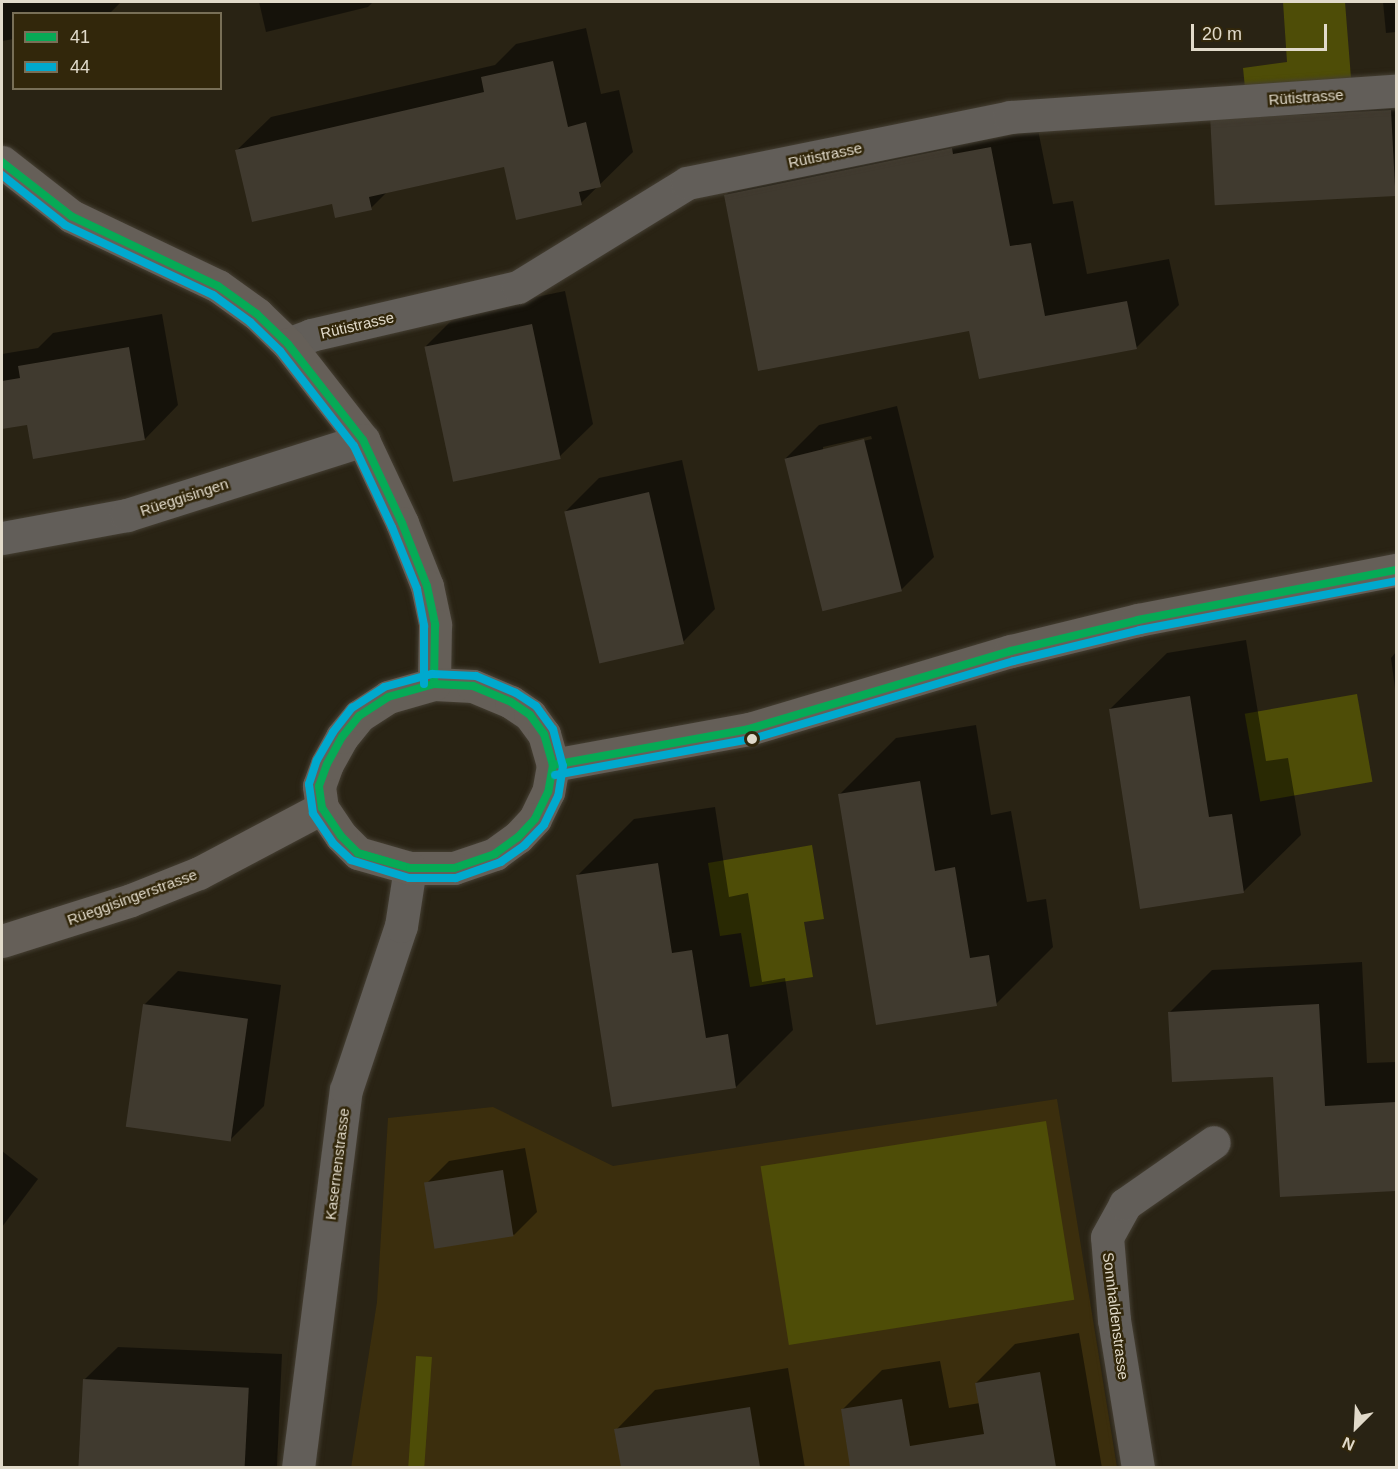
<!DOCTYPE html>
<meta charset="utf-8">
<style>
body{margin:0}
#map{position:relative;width:1398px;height:1469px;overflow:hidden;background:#292314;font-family:Helvetica,sans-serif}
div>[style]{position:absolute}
.built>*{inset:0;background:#3b2e0d}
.green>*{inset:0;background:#4e4d07;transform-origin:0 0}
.shadow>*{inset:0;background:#0007}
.building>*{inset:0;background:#403a2f;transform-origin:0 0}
.roads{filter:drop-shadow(0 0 2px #453f33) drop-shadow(0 0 2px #453f33)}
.street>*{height:33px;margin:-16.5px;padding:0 16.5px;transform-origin:16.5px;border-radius:16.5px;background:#625e59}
.secondary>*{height:33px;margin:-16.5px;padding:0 16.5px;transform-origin:16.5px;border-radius:16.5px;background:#655f58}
.bus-1>*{height:8px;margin:-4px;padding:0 4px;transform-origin:4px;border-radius:4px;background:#06aa56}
.bus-2>*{height:8px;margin:-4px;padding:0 4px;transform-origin:4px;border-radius:4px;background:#00a9ce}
.dots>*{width:16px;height:16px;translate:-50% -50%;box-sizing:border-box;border:3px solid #32270b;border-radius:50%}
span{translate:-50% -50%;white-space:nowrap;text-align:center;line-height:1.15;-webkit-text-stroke:5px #32270b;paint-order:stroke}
.street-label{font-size:15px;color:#e1daca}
.frame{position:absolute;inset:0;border:3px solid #e1daca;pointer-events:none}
.legend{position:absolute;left:12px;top:12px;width:210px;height:78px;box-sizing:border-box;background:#32270b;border:2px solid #786f57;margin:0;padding:8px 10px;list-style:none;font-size:18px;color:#e1daca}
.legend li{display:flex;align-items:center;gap:12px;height:30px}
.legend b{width:30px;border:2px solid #786f57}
.north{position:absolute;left:1326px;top:1397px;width:60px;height:60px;-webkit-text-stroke:4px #32270b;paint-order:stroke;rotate:204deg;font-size:16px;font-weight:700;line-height:24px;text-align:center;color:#e1daca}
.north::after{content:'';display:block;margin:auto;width:21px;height:27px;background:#e1daca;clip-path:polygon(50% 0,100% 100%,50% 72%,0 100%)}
.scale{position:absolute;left:1191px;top:24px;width:136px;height:27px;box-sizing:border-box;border:3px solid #e1daca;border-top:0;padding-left:8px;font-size:18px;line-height:21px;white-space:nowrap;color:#e1daca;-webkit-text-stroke:4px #32270b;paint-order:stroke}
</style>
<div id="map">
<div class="built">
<i style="clip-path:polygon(1057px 1099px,1117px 1467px,351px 1468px,377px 1302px,388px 1118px,493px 1107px,613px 1166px)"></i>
</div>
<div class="green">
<i style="clip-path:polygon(1283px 2px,1345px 2px,1351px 78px,1245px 88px,1243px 68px,1287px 62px)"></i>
<i style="left:1357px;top:694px;width:89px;height:114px;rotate:80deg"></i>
<i style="clip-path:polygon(812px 845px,824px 919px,804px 922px,813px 977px,750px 987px,741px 933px,720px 936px,708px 863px)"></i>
<i style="left:1046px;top:1121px;width:181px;height:289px;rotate:81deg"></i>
<i style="left:416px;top:1356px;width:16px;height:111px;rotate:4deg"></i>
</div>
<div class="shadow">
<i style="clip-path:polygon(2px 2px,121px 2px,109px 14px,14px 14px,14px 39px,2px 41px)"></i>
<i style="clip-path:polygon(259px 2px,373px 2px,368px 7px,266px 32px)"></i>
<i style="clip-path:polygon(1383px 2px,1396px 2px,1396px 32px,1386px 33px)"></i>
<i style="clip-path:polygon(586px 28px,601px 94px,619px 90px,633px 152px,581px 203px,505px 165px,388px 191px,371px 208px,333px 202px,237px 150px,271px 117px,495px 65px,516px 44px)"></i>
<i style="clip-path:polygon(1396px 79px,1396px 195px,1212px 123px,1245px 89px)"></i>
<i style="clip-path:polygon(1033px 105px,1053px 204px,1073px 201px,1087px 274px,1169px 259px,1179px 305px,1136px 348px,971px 329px,726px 195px,768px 152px)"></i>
<i style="clip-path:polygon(565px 291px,593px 424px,559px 457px,426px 346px,459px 313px)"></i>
<i style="clip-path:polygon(162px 314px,178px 405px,145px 439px,28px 423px,2px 428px,2px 354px,38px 348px,53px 333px)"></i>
<i style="clip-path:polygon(evenodd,897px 406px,934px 557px,900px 591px,785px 459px,819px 425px,897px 406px,871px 436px,872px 439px,823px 450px,823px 447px,871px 436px)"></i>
<i style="clip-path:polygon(682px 460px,715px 609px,682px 643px,566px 511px,599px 478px)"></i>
<i style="clip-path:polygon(1246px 640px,1266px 761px,1288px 758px,1301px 835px,1244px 891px,1142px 907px,1110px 709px,1167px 653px)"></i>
<i style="clip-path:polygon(1396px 652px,1396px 696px,1391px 658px)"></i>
<i style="clip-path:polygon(976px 725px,991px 815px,1011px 811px,1027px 902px,1046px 899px,1053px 947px,996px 1004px,839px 795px,896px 738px)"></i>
<i style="clip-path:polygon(715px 807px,729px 897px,748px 893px,762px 982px,785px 978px,793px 1030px,736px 1087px,577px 876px,634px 819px)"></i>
<i style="clip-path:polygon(1362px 962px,1367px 1063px,1396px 1062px,1396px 1189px,1281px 1196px,1275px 1075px,1169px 1013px,1212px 970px)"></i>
<i style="clip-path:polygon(178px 971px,281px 985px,264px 1106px,231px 1139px,144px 1005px)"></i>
<i style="clip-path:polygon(525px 1148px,537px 1212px,514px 1235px,426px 1184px,449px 1161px)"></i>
<i style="clip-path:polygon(2px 1151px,38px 1179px,2px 1227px)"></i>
<i style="clip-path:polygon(1079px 1333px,1102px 1468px,852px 1468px,842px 1410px,882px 1370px,940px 1361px,949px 1408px,980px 1403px,976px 1383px,1015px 1344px)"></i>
<i style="clip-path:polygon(118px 1347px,282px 1354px,277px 1466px,81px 1468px,84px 1380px)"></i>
<i style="clip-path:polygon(788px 1368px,805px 1468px,622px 1468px,616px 1430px,655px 1390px)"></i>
</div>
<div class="building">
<i style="clip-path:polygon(553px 61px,568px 127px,586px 122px,601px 187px,579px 192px,582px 205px,516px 220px,504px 167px,369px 197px,372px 210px,335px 218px,332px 204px,252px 222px,235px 150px,484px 92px,481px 77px)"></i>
<i style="left:1391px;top:110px;width:86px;height:181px;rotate:87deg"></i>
<i style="clip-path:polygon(991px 147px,1010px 246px,1031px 243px,1045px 316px,1127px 301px,1137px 349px,979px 379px,969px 331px,758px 371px,724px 195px,952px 148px,953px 154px)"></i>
<i style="left:532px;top:324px;width:138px;height:110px;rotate:78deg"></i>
<i style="clip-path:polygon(129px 347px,145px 440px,33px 459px,27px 425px,2px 429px,2px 381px,20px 378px,18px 366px)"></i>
<i style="left:864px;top:439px;width:157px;height:82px;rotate:76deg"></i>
<i style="left:649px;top:492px;width:156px;height:87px;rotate:77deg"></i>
<i style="clip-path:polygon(1190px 696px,1209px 817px,1232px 814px,1244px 893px,1140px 909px,1109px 709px)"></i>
<i style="clip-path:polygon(920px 781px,935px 871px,955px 867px,970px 958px,989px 955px,997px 1006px,876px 1025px,838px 794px)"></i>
<i style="clip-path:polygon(658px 863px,672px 953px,692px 950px,706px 1038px,728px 1034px,736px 1088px,612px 1107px,576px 875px)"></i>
<i style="left:143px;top:1004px;width:106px;height:124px;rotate:8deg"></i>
<i style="clip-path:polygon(1319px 1004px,1325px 1106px,1396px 1102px,1396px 1191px,1280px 1197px,1273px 1077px,1172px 1082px,1168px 1012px)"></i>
<i style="left:503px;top:1170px;width:67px;height:80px;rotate:81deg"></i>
<i style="clip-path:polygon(1040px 1372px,1056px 1467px,850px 1467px,841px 1409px,902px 1399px,910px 1446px,984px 1434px,975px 1383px)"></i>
<i style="left:83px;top:1379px;width:166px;height:88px;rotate:3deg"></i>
<i style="clip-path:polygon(750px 1407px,760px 1467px,621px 1467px,614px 1429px)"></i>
</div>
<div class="roads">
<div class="street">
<i style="left:288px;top:344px;width:25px;rotate:-21deg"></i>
<i style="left:311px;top:335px;width:212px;rotate:-13.1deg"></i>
<i style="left:518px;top:287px;width:198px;rotate:-31.6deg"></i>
<i style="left:687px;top:183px;width:330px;rotate:-11.5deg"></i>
<i style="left:1010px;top:117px;width:387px;rotate:-3.9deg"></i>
<i style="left:2px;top:538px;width:127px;rotate:-10.4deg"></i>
<i style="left:127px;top:515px;width:248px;rotate:-17.6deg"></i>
<i style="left:298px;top:1468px;width:381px;rotate:-82.8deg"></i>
<i style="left:346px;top:1090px;width:173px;rotate:-71.5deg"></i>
<i style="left:401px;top:926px;width:59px;rotate:-81.2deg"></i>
<i style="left:1138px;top:1468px;width:150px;rotate:-99.2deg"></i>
<i style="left:1114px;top:1320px;width:83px;rotate:-94.8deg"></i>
<i style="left:1107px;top:1237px;width:38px;rotate:-61deg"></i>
<i style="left:1125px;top:1204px;width:108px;rotate:-34.9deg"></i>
</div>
<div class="secondary">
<i style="left:2px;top:162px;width:88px;rotate:38deg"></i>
<i style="left:71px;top:216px;width:163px;rotate:25.5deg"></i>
<i style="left:218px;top:286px;width:48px;rotate:35.7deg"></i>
<i style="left:257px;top:314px;width:43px;rotate:44.1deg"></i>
<i style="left:288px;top:344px;width:122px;rotate:52deg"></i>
<i style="left:363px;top:440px;width:92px;rotate:64.8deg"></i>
<i style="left:402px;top:523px;width:68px;rotate:68.4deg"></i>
<i style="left:427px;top:586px;width:40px;rotate:78deg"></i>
<i style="left:435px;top:625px;width:59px;rotate:91deg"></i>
<i style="left:434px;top:684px;width:39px;rotate:3deg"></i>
<i style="left:473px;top:686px;width:41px;rotate:22.8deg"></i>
<i style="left:511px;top:702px;width:23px;rotate:34deg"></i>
<i style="left:530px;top:715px;width:24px;rotate:54deg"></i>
<i style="left:544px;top:734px;width:32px;rotate:74deg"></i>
<i style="left:553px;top:765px;width:27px;rotate:100deg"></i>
<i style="left:548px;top:792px;width:30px;rotate:116deg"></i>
<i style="left:535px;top:819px;width:25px;rotate:133deg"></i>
<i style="left:518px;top:837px;width:29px;rotate:144deg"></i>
<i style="left:495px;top:854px;width:43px;rotate:161.1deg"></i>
<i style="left:454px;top:868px;width:44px;rotate:180deg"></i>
<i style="left:410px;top:868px;width:54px;rotate:-163.9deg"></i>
<i style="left:358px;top:853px;width:24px;rotate:-135deg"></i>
<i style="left:341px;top:836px;width:34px;rotate:-124deg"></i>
<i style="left:322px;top:808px;width:22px;rotate:-98deg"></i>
<i style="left:319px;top:786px;width:23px;rotate:-70deg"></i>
<i style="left:327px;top:764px;width:31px;rotate:-61deg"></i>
<i style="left:342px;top:737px;width:27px;rotate:-51deg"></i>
<i style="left:359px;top:716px;width:35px;rotate:-33deg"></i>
<i style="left:388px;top:697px;width:48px;rotate:-15.8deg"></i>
<i style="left:553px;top:765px;width:199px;rotate:-10.4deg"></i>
<i style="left:749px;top:729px;width:273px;rotate:-16.6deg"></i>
<i style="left:1011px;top:651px;width:131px;rotate:-13.7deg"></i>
<i style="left:1138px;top:620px;width:263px;rotate:-11deg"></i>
<i style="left:2px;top:941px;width:135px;rotate:-17.6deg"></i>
<i style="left:131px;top:900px;width:73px;rotate:-21.7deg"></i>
<i style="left:199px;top:873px;width:139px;rotate:-27.9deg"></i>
</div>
</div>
<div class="bus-1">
<i style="left:2px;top:162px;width:88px;rotate:38deg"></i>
<i style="left:71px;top:216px;width:163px;rotate:25.5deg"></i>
<i style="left:218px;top:286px;width:48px;rotate:35.7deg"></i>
<i style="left:257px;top:314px;width:43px;rotate:44.1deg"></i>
<i style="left:288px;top:344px;width:122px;rotate:52deg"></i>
<i style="left:363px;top:440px;width:92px;rotate:64.8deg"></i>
<i style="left:402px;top:523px;width:68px;rotate:68.4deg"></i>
<i style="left:427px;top:586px;width:40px;rotate:78deg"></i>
<i style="left:435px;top:625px;width:59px;rotate:91deg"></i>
<i style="left:553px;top:765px;width:199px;rotate:-10.4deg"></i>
<i style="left:749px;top:729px;width:273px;rotate:-16.6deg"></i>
<i style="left:1011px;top:651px;width:131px;rotate:-13.7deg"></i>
<i style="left:1138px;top:620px;width:263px;rotate:-11deg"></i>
<i style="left:358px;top:853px;width:54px;rotate:16.1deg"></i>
<i style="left:358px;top:853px;width:54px;rotate:16.1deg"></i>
<i style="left:358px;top:853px;width:24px;rotate:-135deg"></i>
<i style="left:341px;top:836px;width:34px;rotate:-124deg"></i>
<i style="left:322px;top:808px;width:22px;rotate:-98deg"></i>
<i style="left:319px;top:786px;width:23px;rotate:-70deg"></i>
<i style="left:327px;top:764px;width:31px;rotate:-61deg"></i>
<i style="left:342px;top:737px;width:27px;rotate:-51deg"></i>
<i style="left:359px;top:716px;width:35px;rotate:-33deg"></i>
<i style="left:388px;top:697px;width:48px;rotate:-15.8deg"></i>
<i style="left:434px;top:684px;width:39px;rotate:3deg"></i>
<i style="left:473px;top:686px;width:41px;rotate:22.8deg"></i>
<i style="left:511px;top:702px;width:23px;rotate:34deg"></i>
<i style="left:530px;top:715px;width:24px;rotate:54deg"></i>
<i style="left:544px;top:734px;width:32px;rotate:74deg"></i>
<i style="left:553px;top:765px;width:27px;rotate:100deg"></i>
<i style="left:548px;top:792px;width:30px;rotate:116deg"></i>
<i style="left:535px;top:819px;width:25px;rotate:133deg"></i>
<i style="left:518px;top:837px;width:29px;rotate:144deg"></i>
<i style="left:495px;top:854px;width:43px;rotate:161.1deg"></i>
<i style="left:454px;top:868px;width:44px;rotate:180deg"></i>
</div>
<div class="bus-2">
<i style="left:2px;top:175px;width:80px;rotate:38.4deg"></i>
<i style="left:65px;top:225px;width:164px;rotate:25.3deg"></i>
<i style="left:213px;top:295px;width:46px;rotate:36.1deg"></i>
<i style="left:250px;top:322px;width:42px;rotate:44deg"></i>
<i style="left:280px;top:351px;width:120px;rotate:52.1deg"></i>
<i style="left:354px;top:446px;width:89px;rotate:64.9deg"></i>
<i style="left:392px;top:527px;width:67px;rotate:68deg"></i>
<i style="left:417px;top:589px;width:38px;rotate:79deg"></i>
<i style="left:424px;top:626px;width:58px;rotate:90deg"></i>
<i style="left:432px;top:674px;width:44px;rotate:2.6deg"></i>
<i style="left:476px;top:676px;width:43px;rotate:23deg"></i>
<i style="left:516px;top:693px;width:24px;rotate:33deg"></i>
<i style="left:536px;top:706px;width:29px;rotate:54deg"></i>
<i style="left:553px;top:729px;width:38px;rotate:75deg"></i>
<i style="left:563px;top:766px;width:30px;rotate:99deg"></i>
<i style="left:558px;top:796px;width:32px;rotate:116deg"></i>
<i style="left:544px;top:825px;width:28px;rotate:134deg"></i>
<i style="left:525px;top:845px;width:29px;rotate:145deg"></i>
<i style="left:501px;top:862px;width:48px;rotate:160.4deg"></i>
<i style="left:456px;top:878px;width:47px;rotate:180deg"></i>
<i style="left:409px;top:878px;width:61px;rotate:-162.8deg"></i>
<i style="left:351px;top:860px;width:25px;rotate:-137deg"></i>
<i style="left:333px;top:843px;width:36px;rotate:-124deg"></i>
<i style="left:313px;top:813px;width:29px;rotate:-98deg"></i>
<i style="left:309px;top:784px;width:25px;rotate:-72deg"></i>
<i style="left:317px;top:760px;width:32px;rotate:-60deg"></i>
<i style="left:333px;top:732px;width:31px;rotate:-52deg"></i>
<i style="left:352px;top:708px;width:38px;rotate:-33deg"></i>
<i style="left:384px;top:687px;width:50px;rotate:-15.2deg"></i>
<i style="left:555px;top:775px;width:200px;rotate:-10.4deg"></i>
<i style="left:752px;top:739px;width:273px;rotate:-16.6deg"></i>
<i style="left:1014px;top:661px;width:130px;rotate:-13.8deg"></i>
<i style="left:1140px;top:630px;width:261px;rotate:-10.8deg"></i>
</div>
<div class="dots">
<i style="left:752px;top:739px;background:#e1daca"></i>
</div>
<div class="street-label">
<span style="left:1306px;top:97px;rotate:-4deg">Rütistrasse</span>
<span style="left:825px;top:155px;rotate:-12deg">Rütistrasse</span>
<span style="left:357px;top:325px;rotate:-13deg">Rütistrasse</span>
<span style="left:184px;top:497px;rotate:-18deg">Rüeggisingen</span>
<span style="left:132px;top:897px;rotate:-20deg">Rüeggisingerstrasse</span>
<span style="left:337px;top:1164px;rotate:-83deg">Kasernenstrasse</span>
<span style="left:1116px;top:1316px;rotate:83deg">Sonnhaldenstrasse</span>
</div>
<div class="frame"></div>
<ul class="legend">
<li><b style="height:8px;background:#06aa56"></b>41</li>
<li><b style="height:8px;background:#00a9ce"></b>44</li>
</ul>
<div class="north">N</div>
<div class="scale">20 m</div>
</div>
